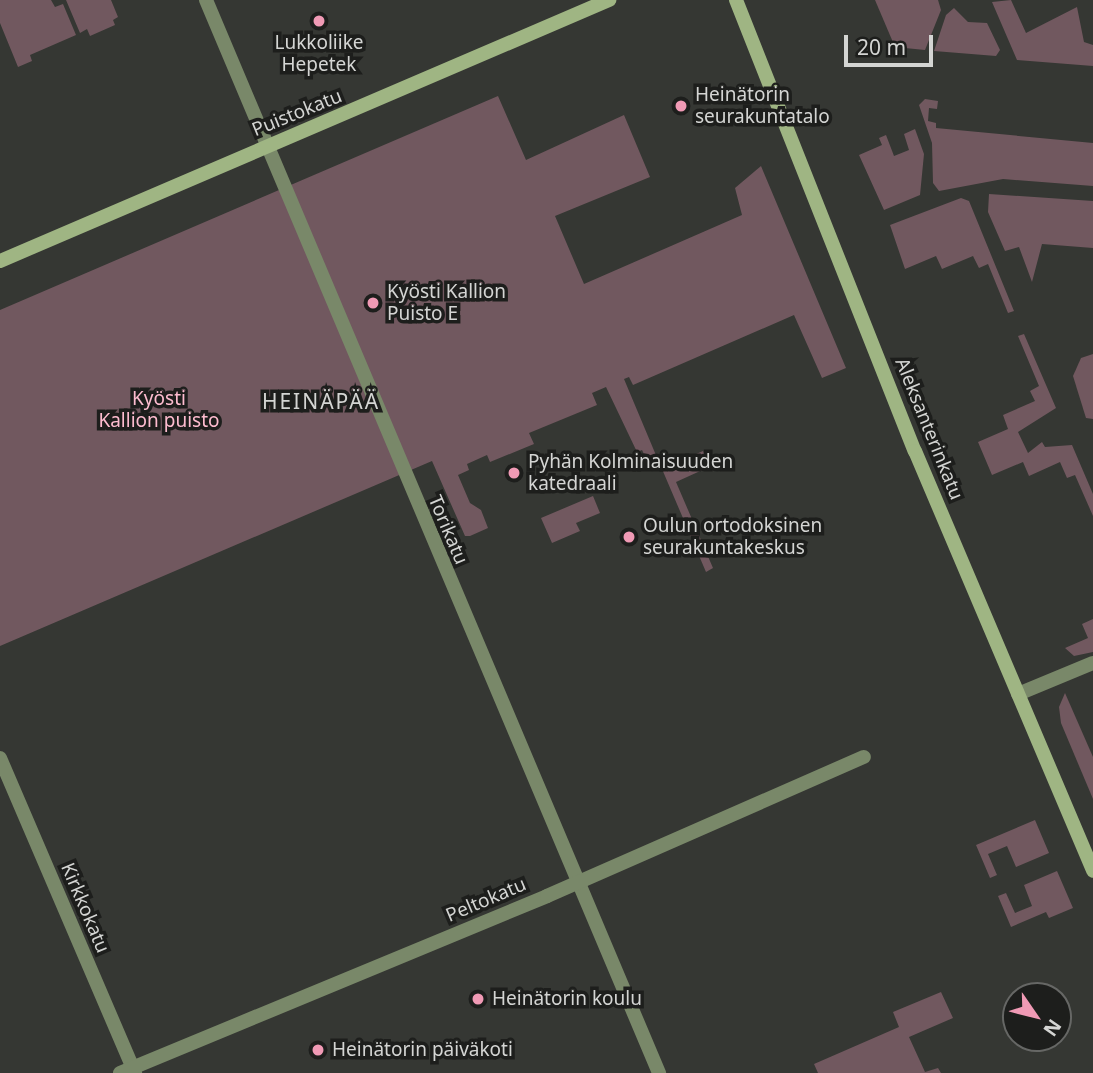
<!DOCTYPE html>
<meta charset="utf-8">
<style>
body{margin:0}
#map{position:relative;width:1093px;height:1073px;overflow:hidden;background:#353733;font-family:"Noto Sans",sans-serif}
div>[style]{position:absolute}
.green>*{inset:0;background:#71585f}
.street>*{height:14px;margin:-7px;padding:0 7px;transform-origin:7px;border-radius:7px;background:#798869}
.secondary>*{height:14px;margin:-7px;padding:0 7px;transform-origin:7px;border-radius:7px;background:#9fb583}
.dots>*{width:19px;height:19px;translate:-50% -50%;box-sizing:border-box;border:4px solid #1d1e1c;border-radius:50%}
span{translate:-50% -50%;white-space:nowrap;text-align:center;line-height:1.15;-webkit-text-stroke:7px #1d1e1c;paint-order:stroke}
.poi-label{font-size:19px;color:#d4d5d3}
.left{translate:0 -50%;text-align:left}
.street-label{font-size:19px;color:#d4d5d3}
.park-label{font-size:19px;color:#fdbccf}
.neighbourhood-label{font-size:21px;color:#d4d5d3;letter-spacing:2px}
.north{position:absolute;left:1002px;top:982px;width:70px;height:70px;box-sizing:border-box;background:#1d1e1c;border:2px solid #666765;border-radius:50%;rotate:125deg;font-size:19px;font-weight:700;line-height:28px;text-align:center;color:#d4d5d3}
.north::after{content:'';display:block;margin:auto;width:24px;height:32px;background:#f09ab5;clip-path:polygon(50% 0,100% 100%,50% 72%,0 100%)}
.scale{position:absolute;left:844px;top:35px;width:89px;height:32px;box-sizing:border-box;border:4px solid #d4d5d3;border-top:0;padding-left:9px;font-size:21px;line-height:24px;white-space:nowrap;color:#d4d5d3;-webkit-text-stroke:5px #1d1e1c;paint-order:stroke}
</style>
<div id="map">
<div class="green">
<i style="clip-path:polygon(0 0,51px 0,55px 7px,63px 4px,76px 35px,30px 55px,32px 61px,18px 67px,0 23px)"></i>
<i style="clip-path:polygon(66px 0,111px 0,118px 17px,113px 20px,115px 25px,90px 36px,87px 29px,80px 33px)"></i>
<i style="clip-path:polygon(875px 0,938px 0,941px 10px,925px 50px,895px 47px)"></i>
<i style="clip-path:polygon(1011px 0,1026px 33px,1077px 7px,1084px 42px,1093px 45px,1093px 66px,1017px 60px,992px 2px)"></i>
<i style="clip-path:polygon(954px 8px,968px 22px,987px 23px,1000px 50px,996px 56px,934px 51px,946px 15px)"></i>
<i style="clip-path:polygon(498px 96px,526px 160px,624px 115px,650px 177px,555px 216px,584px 284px,742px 215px,735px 188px,761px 166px,846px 368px,822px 378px,794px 315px,633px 385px,629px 377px,624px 379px,658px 460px,649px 464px,642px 450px,637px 452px,606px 387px,592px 393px,597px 405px,529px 433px,534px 444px,490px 462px,487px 455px,467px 464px,469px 470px,458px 475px,470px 503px,481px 510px,488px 528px,470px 536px,465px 536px,432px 461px,0 646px,0 310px)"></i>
<i style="clip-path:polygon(925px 99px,938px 101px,937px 109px,929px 108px,928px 121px,936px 123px,936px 128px,1093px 143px,1093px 186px,1003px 179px,939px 191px,933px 183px,932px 143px,919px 105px)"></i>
<i style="clip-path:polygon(915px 129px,924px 154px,920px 195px,884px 210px,859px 155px,882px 145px,879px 138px,886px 135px,894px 156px,909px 150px,904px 134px)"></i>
<i style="clip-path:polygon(989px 194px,1093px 201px,1093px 248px,1042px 244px,1032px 282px,1019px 247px,1005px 251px,988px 212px)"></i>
<i style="clip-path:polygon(961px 198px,969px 201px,1014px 311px,1008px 313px,988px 264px,979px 268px,973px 256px,942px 269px,936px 256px,905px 269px,890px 225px)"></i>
<i style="clip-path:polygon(1024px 334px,1056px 408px,1018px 432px,1028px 453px,1042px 442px,1045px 447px,1072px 445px,1093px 494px,1093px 516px,1075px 475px,1067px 478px,1060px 462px,1029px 476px,1023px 462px,992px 475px,978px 442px,1008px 429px,1003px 415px,1035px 401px,1030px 391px,1039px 386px,1018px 336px)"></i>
<i style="clip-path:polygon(1093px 354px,1093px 419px,1086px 418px,1073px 376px,1081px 358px)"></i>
<i style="clip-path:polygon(703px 451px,709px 467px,676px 482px,713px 568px,706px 572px,662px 469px)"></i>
<i style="clip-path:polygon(593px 496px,600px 513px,576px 523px,580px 531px,552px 543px,541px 518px)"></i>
<i style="clip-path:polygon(1093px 619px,1093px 652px,1074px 656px,1065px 648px,1088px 638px,1082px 624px)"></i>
<i style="clip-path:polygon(1065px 693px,1093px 757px,1093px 799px,1061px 723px,1059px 707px)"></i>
<i style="clip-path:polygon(1035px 820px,1049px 853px,1016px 867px,1007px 846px,988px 854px,997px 875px,990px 878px,976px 845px)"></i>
<i style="clip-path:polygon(1057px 871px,1073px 908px,1049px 918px,1046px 912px,1011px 927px,998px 896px,1006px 893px,1015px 913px,1032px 906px,1024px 885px)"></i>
<i style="clip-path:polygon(941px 992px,953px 1018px,909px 1037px,925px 1072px,938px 1068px,941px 1073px,818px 1073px,814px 1064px,899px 1027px,893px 1012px)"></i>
</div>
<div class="street">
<i style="left:206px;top:0;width:1165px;rotate:67.11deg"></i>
<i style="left:1018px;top:694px;width:81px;rotate:-22.5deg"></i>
<i style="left:0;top:758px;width:343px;rotate:66.8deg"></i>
<i style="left:120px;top:1073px;width:462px;rotate:-22.5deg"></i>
<i style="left:547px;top:896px;width:346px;rotate:-23.7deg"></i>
</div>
<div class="secondary">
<i style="left:736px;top:0;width:485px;rotate:68.4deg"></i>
<i style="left:915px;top:451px;width:456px;rotate:67deg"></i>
<i style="left:0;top:261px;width:663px;rotate:-23.2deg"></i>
</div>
<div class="dots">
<i style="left:319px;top:21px;background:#f09ab5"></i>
<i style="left:681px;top:106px;background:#f09ab5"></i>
<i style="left:373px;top:303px;background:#f09ab5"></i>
<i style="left:514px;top:473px;background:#f09ab5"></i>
<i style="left:629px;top:537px;background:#f09ab5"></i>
<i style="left:478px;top:999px;background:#f09ab5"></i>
<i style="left:318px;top:1050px;background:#f09ab5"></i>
</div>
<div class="poi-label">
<span style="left:319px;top:54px">Lukkoliike<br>Hepetek</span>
<span class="left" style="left:695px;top:106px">Heinätorin<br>seurakuntatalo</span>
<span class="left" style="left:387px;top:303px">Kyösti Kallion<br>Puisto E</span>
<span class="left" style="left:528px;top:473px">Pyhän Kolminaisuuden<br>katedraali</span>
<span class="left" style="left:643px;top:537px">Oulun ortodoksinen<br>seurakuntakeskus</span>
<span class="left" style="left:492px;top:999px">Heinätorin koulu</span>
<span class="left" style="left:332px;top:1050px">Heinätorin päiväkoti</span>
</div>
<div class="street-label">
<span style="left:297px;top:113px;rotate:-22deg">Puistokatu</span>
<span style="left:929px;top:429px;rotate:68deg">Aleksanterinkatu</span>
<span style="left:448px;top:530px;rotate:67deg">Torikatu</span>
<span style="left:486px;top:900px;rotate:-23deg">Peltokatu</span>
<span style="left:85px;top:908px;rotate:67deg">Kirkkokatu</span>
</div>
<div class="park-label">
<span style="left:159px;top:410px">Kyösti<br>Kallion puisto</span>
</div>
<div class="neighbourhood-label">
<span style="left:321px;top:401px">HEINÄPÄÄ</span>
</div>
<div class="north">N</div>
<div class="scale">20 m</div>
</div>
